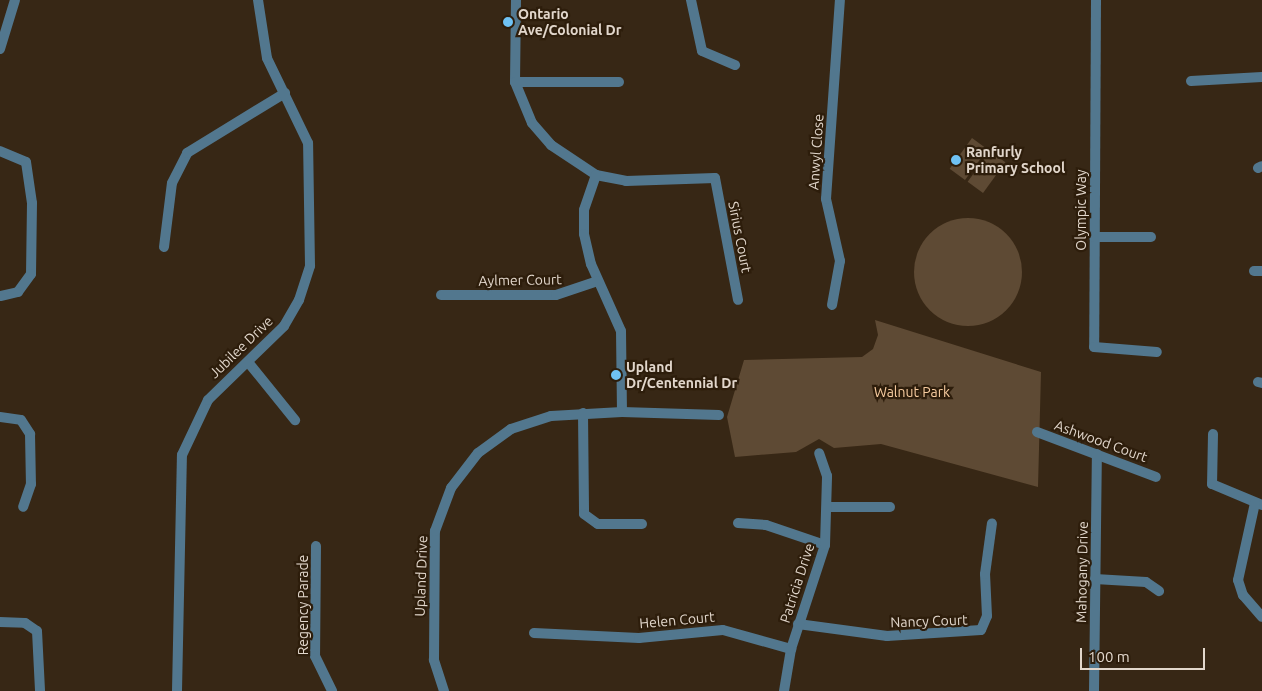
<!DOCTYPE html>
<style>
body{margin:0}
#map{position:relative;width:1262px;height:691px;overflow:hidden;background:#372715;font-family:Ubuntu,sans-serif}
div>[style]{position:absolute}
.green>*{inset:0;background:#5e4a34;transform-origin:0 0}
.round{border-radius:50%}
.street>*{height:10px;margin:-5px;padding:0 5px;transform-origin:5px;border-radius:5px;background:#52778e}
.dots>*{width:14px;height:14px;translate:-50% -50%;box-sizing:border-box;border:2px solid #2d1d0b;border-radius:50%}
span{translate:-50% -50%;white-space:nowrap;text-align:center;line-height:1.15;-webkit-text-stroke:4.5px #2d1d0b;paint-order:stroke}
.poi-label{font-size:14px;color:#e2d7cc;font-weight:700}
.left{translate:0 -50%;text-align:left}
.street-label{font-size:14px;color:#e2d7cc}
.park-label{font-size:14px;color:#f8cda1}
.scale{position:absolute;left:1080px;top:648px;width:125px;height:22px;box-sizing:border-box;border:2px solid #e2d7cc;border-top:0;padding-left:6px;font-size:15px;line-height:18px;white-space:nowrap;color:#e2d7cc;-webkit-text-stroke:4px #2d1d0b;paint-order:stroke}
</style>
<div id="map">
<div class="green">
<i style="left:972px;top:138px;width:19px;height:38px;rotate:36deg"></i>
<i style="left:990px;top:151px;width:19px;height:38px;rotate:36deg"></i>
<i class="round" style="left:914px;top:218px;width:108px;height:108px"></i>
<i style="clip-path:polygon(875px 320px,1041px 372px,1038px 487px,881px 444px,834px 448px,819px 439px,796px 452px,735px 457px,727px 417px,744px 360px,862px 357px,873px 349px,878px 335px)"></i>
</div>
<div class="street">
<i style="left:516px;top:0;width:82px;rotate:90.7deg"></i>
<i style="left:515px;top:82px;width:44px;rotate:67.5deg"></i>
<i style="left:532px;top:123px;width:29px;rotate:49deg"></i>
<i style="left:551px;top:145px;width:54px;rotate:33.7deg"></i>
<i style="left:596px;top:175px;width:31px;rotate:11deg"></i>
<i style="left:626px;top:181px;width:89px;rotate:-1.9deg"></i>
<i style="left:715px;top:178px;width:124px;rotate:79.3deg"></i>
<i style="left:691px;top:0;width:52px;rotate:77.8deg"></i>
<i style="left:702px;top:51px;width:36px;rotate:23deg"></i>
<i style="left:1096px;top:0;width:347px;rotate:90.3deg"></i>
<i style="left:1094px;top:347px;width:63px;rotate:4.5deg"></i>
<i style="left:0;top:49px;width:51px;rotate:-73deg"></i>
<i style="left:1191px;top:81px;width:71px;rotate:-3.2deg"></i>
<i style="left:515px;top:82px;width:104px"></i>
<i style="left:0;top:151px;width:28px;rotate:23deg"></i>
<i style="left:26px;top:162px;width:41px;rotate:81.7deg"></i>
<i style="left:32px;top:203px;width:71px;rotate:90.8deg"></i>
<i style="left:31px;top:274px;width:22px;rotate:126deg"></i>
<i style="left:18px;top:292px;width:18px;rotate:167deg"></i>
<i style="left:1258px;top:168px;width:4px;rotate:-27deg"></i>
<i style="left:596px;top:175px;width:37px;rotate:109deg"></i>
<i style="left:584px;top:210px;width:24px;rotate:90deg"></i>
<i style="left:584px;top:234px;width:31px;rotate:77deg"></i>
<i style="left:591px;top:264px;width:73px;rotate:65.9deg"></i>
<i style="left:621px;top:331px;width:81px;rotate:89.3deg"></i>
<i style="left:1094px;top:237px;width:57px"></i>
<i style="left:164px;top:247px;width:64px;rotate:-82.9deg"></i>
<i style="left:172px;top:183px;width:34px;rotate:-63deg"></i>
<i style="left:187px;top:153px;width:115px;rotate:-31.5deg"></i>
<i style="left:1254px;top:271px;width:8px"></i>
<i style="left:441px;top:295px;width:115px"></i>
<i style="left:556px;top:295px;width:44px;rotate:-18.4deg"></i>
<i style="left:832px;top:305px;width:45px;rotate:-79.7deg"></i>
<i style="left:840px;top:261px;width:64px;rotate:-102.7deg"></i>
<i style="left:826px;top:199px;width:199px;rotate:-86deg"></i>
<i style="left:248px;top:362px;width:75px;rotate:51deg"></i>
<i style="left:1258px;top:382px;width:4px;rotate:14deg"></i>
<i style="left:583px;top:413px;width:101px;rotate:89.4deg"></i>
<i style="left:584px;top:514px;width:17px;rotate:36deg"></i>
<i style="left:598px;top:524px;width:44px"></i>
<i style="left:0;top:417px;width:21px;rotate:8deg"></i>
<i style="left:21px;top:420px;width:17px;rotate:57deg"></i>
<i style="left:30px;top:434px;width:50px;rotate:88.9deg"></i>
<i style="left:31px;top:484px;width:24px;rotate:109deg"></i>
<i style="left:1037px;top:432px;width:127px;rotate:20.7deg"></i>
<i style="left:1213px;top:434px;width:50px;rotate:91.1deg"></i>
<i style="left:1212px;top:484px;width:54px;rotate:22.8deg"></i>
<i style="left:1255px;top:503px;width:79px;rotate:102.4deg"></i>
<i style="left:1238px;top:580px;width:16px;rotate:72deg"></i>
<i style="left:1243px;top:595px;width:29px;rotate:49deg"></i>
<i style="left:828px;top:507px;width:62px"></i>
<i style="left:738px;top:523px;width:28px;rotate:4deg"></i>
<i style="left:766px;top:525px;width:62px;rotate:18.7deg"></i>
<i style="left:316px;top:546px;width:110px;rotate:90.5deg"></i>
<i style="left:315px;top:656px;width:39px;rotate:64deg"></i>
<i style="left:1095px;top:579px;width:51px;rotate:3.4deg"></i>
<i style="left:1146px;top:582px;width:16px;rotate:35deg"></i>
<i style="left:0;top:622px;width:25px;rotate:2deg"></i>
<i style="left:25px;top:623px;width:14px;rotate:34deg"></i>
<i style="left:37px;top:631px;width:60px;rotate:87.1deg"></i>
<i style="left:798px;top:624px;width:90px;rotate:7.7deg"></i>
<i style="left:887px;top:636px;width:94px;rotate:-3.7deg"></i>
<i style="left:981px;top:630px;width:15px;rotate:-67deg"></i>
<i style="left:987px;top:616px;width:42px;rotate:-92.7deg"></i>
<i style="left:985px;top:574px;width:51px;rotate:-82.2deg"></i>
<i style="left:534px;top:633px;width:105px;rotate:2.7deg"></i>
<i style="left:639px;top:638px;width:84px;rotate:-5.4deg"></i>
<i style="left:723px;top:630px;width:71px;rotate:15.6deg"></i>
<i style="left:177px;top:691px;width:236px;rotate:-88.8deg"></i>
<i style="left:182px;top:455px;width:61px;rotate:-64.7deg"></i>
<i style="left:208px;top:400px;width:106px;rotate:-44.2deg"></i>
<i style="left:284px;top:326px;width:30px;rotate:-60deg"></i>
<i style="left:299px;top:300px;width:36px;rotate:-72deg"></i>
<i style="left:310px;top:266px;width:123px;rotate:-90.9deg"></i>
<i style="left:308px;top:143px;width:94px;rotate:-115.8deg"></i>
<i style="left:267px;top:58px;width:59px;rotate:-98.8deg"></i>
<i style="left:444px;top:691px;width:33px;rotate:-108deg"></i>
<i style="left:434px;top:660px;width:129px;rotate:-89.6deg"></i>
<i style="left:435px;top:531px;width:46px;rotate:-69.6deg"></i>
<i style="left:451px;top:488px;width:44px;rotate:-52.4deg"></i>
<i style="left:478px;top:453px;width:41px;rotate:-36deg"></i>
<i style="left:511px;top:429px;width:42px;rotate:-18deg"></i>
<i style="left:551px;top:416px;width:71px;rotate:-3.2deg"></i>
<i style="left:622px;top:412px;width:97px;rotate:1.8deg"></i>
<i style="left:784px;top:691px;width:43px;rotate:-80.5deg"></i>
<i style="left:791px;top:649px;width:109px;rotate:-71.9deg"></i>
<i style="left:825px;top:545px;width:69px;rotate:-88.3deg"></i>
<i style="left:827px;top:476px;width:24px;rotate:-109deg"></i>
<i style="left:1094px;top:691px;width:237px;rotate:-89.3deg"></i>
</div>
<div class="dots">
<i style="left:508px;top:22px;background:#6fc2f4"></i>
<i style="left:956px;top:160px;background:#6fc2f4"></i>
<i style="left:616px;top:375px;background:#6fc2f4"></i>
</div>
<div class="poi-label">
<span class="left" style="left:518px;top:22px">Ontario<br>Ave/Colonial Dr</span>
<span class="left" style="left:966px;top:160px">Ranfurly<br>Primary School</span>
<span class="left" style="left:626px;top:375px">Upland<br>Dr/Centennial Dr</span>
</div>
<div class="street-label">
<span style="left:816px;top:152px;rotate:-86deg">Anwyl Close</span>
<span style="left:1081px;top:210px;rotate:-90deg">Olympic Way</span>
<span style="left:740px;top:237px;rotate:79deg">Sirius Court</span>
<span style="left:520px;top:280px;rotate:-1deg">Aylmer Court</span>
<span style="left:241px;top:347px;rotate:-44deg">Jubilee Drive</span>
<span style="left:1101px;top:441px;rotate:20deg">Ashwood Court</span>
<span style="left:1082px;top:572px;rotate:-89deg">Mahogany Drive</span>
<span style="left:421px;top:576px;rotate:-88deg">Upland Drive</span>
<span style="left:797px;top:583px;rotate:-72deg">Patricia Drive</span>
<span style="left:303px;top:605px;rotate:-90deg">Regency Parade</span>
<span style="left:677px;top:620px;rotate:-5deg">Helen Court</span>
<span style="left:929px;top:621px;rotate:-2deg">Nancy Court</span>
</div>
<div class="park-label">
<span style="left:912px;top:392px">Walnut Park</span>
</div>
<div class="scale">100 m</div>
</div>
